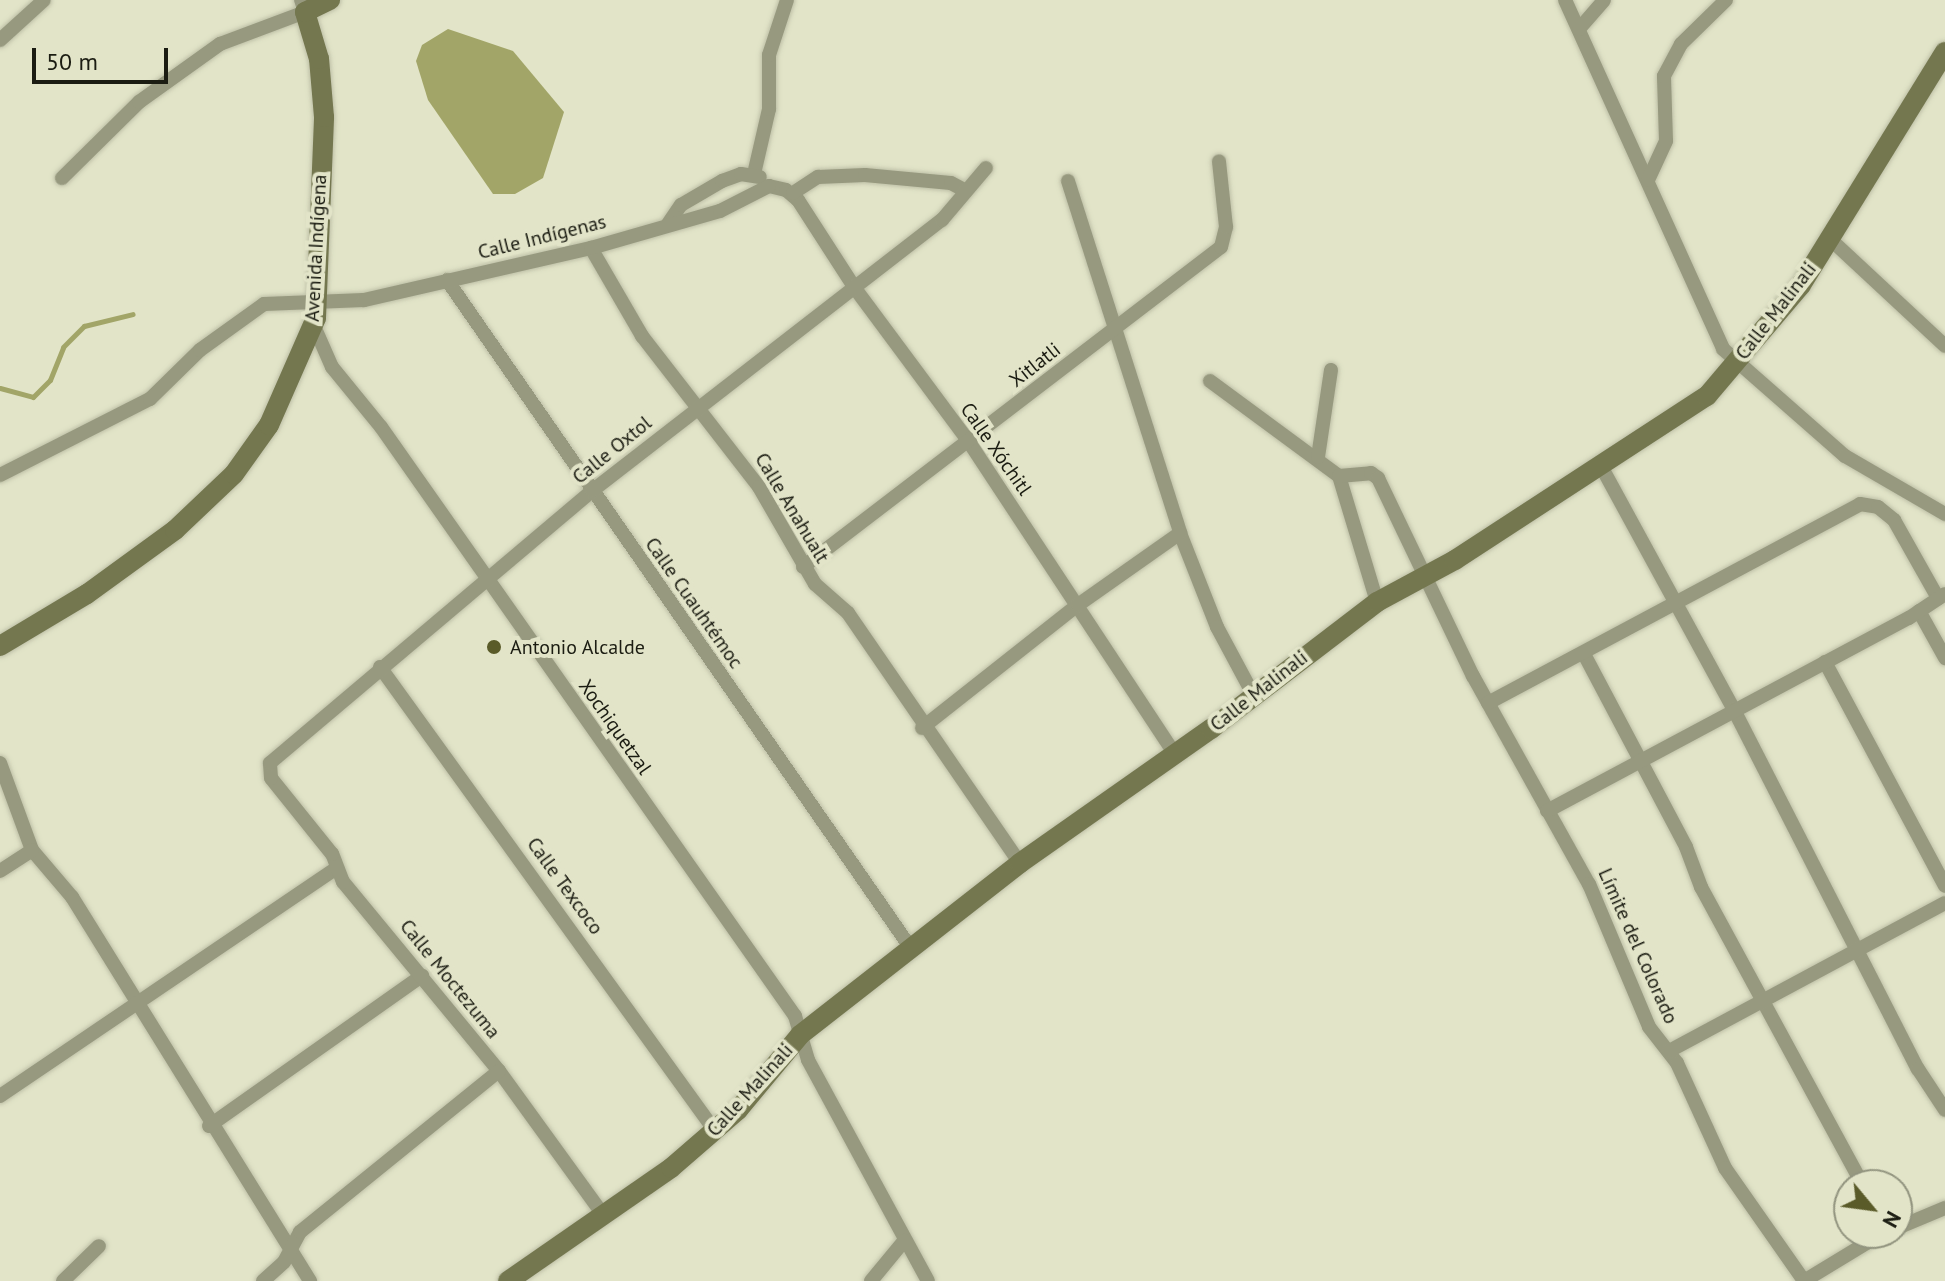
<!DOCTYPE html>
<meta charset="utf-8">
<style>
body{margin:0}
#map{position:relative;width:1945px;height:1281px;overflow:hidden;background:#e2e4c8;font-family:"PT Sans",sans-serif}
div>[style]{position:absolute}
.water>*{inset:0;background:#a2a568}
.stream>*{height:5px;margin:-2.5px;padding:0 2.5px;transform-origin:2.5px;border-radius:2.5px;background:#a2a568}
.roads{filter:drop-shadow(0 0 2px #bec0a7) drop-shadow(0 0 2px #bec0a7)}
.street>*{height:14px;margin:-7px;padding:0 7px;transform-origin:7px;border-radius:7px;background:#97997f}
.secondary>*{height:20px;margin:-10px;padding:0 10px;transform-origin:10px;border-radius:10px;background:#74774f}
.dots>*{width:22px;height:22px;translate:-50% -50%;box-sizing:border-box;border:4px solid #e2e4c8;border-radius:50%}
span{translate:-50% -50%;white-space:nowrap;text-align:center;line-height:1.15;-webkit-text-stroke:8px #e2e4c8;paint-order:stroke}
.street-label{font-size:20px;color:#1b1c12}
.poi-label{font-size:20px;color:#1b1c12}
.left{translate:0 -50%;text-align:left}
.north{position:absolute;left:1833px;top:1169px;width:80px;height:80px;box-sizing:border-box;background:#e2e4c8;border:2px solid #92947f;border-radius:50%;rotate:119deg;font-size:22px;font-weight:700;line-height:32px;text-align:center;color:#1b1c12}
.north::after{content:'';display:block;margin:auto;width:28px;height:36px;background:#5a5b29;clip-path:polygon(50% 0,100% 100%,50% 72%,0 100%)}
.scale{position:absolute;left:32px;top:48px;width:136px;height:36px;box-sizing:border-box;border:4px solid #1b1c12;border-top:0;padding-left:10px;font-size:24px;line-height:28px;white-space:nowrap;color:#1b1c12;-webkit-text-stroke:6px #e2e4c8;paint-order:stroke}
</style>
<div id="map">
<div class="water">
<i style="clip-path:polygon(448px 29px,513px 51px,564px 112px,543px 178px,515px 194px,493px 194px,428px 100px,416px 61px,422px 45px)"></i>
</div>
<div class="stream">
<i style="left:0;top:388px;width:34px;rotate:15deg"></i>
<i style="left:33px;top:397px;width:24px;rotate:-45deg"></i>
<i style="left:50px;top:380px;width:35px;rotate:-68deg"></i>
<i style="left:63px;top:347px;width:30px;rotate:-45deg"></i>
<i style="left:84px;top:326px;width:50px;rotate:-13.8deg"></i>
</div>
<div class="roads">
<div class="street">
<i style="left:1565px;top:0;width:383px;rotate:65.6deg"></i>
<i style="left:1723px;top:349px;width:162px;rotate:41.3deg"></i>
<i style="left:1845px;top:456px;width:116px;rotate:30.1deg"></i>
<i style="left:1579px;top:29px;width:38px;rotate:-49deg"></i>
<i style="left:0;top:40px;width:59px;rotate:-42.3deg"></i>
<i style="left:754px;top:174px;width:67px;rotate:-77deg"></i>
<i style="left:769px;top:109px;width:54px;rotate:-90deg"></i>
<i style="left:769px;top:55px;width:58px;rotate:-71.9deg"></i>
<i style="left:62px;top:178px;width:108px;rotate:-44.6deg"></i>
<i style="left:139px;top:102px;width:100px;rotate:-35.6deg"></i>
<i style="left:220px;top:44px;width:91px;rotate:-20.6deg"></i>
<i style="left:305px;top:12px;width:13px;rotate:-108deg"></i>
<i style="left:1648px;top:180px;width:43px;rotate:-65.2deg"></i>
<i style="left:1666px;top:141px;width:65px;rotate:-91.8deg"></i>
<i style="left:1664px;top:76px;width:36px;rotate:-62deg"></i>
<i style="left:1681px;top:44px;width:63px;rotate:-44.4deg"></i>
<i style="left:1068px;top:181px;width:369px;rotate:72.3deg"></i>
<i style="left:1180px;top:533px;width:101px;rotate:68.5deg"></i>
<i style="left:1217px;top:627px;width:76px;rotate:61.8deg"></i>
<i style="left:769px;top:186px;width:17px;rotate:13deg"></i>
<i style="left:786px;top:190px;width:16px;rotate:40deg"></i>
<i style="left:798px;top:200px;width:103px;rotate:57.2deg"></i>
<i style="left:854px;top:287px;width:193px;rotate:53.4deg"></i>
<i style="left:969px;top:442px;width:372px;rotate:56.6deg"></i>
<i style="left:793px;top:193px;width:30px;rotate:-33deg"></i>
<i style="left:818px;top:177px;width:47px;rotate:-2.4deg"></i>
<i style="left:865px;top:175px;width:86px;rotate:5.3deg"></i>
<i style="left:951px;top:183px;width:17px;rotate:28deg"></i>
<i style="left:668px;top:224px;width:23px;rotate:-56deg"></i>
<i style="left:681px;top:205px;width:48px;rotate:-30.3deg"></i>
<i style="left:722px;top:181px;width:20px;rotate:-20deg"></i>
<i style="left:741px;top:174px;width:19px;rotate:9deg"></i>
<i style="left:1830px;top:239px;width:157px;rotate:42.9deg"></i>
<i style="left:591px;top:248px;width:102px;rotate:59.9deg"></i>
<i style="left:642px;top:336px;width:191px;rotate:52.2deg"></i>
<i style="left:759px;top:487px;width:112px;rotate:60deg"></i>
<i style="left:815px;top:584px;width:44px;rotate:41.3deg"></i>
<i style="left:848px;top:613px;width:303px;rotate:55.5deg"></i>
<i style="left:447px;top:280px;width:812px;rotate:55.23deg"></i>
<i style="left:314px;top:326px;width:45px;rotate:66.3deg"></i>
<i style="left:332px;top:367px;width:77px;rotate:50.8deg"></i>
<i style="left:381px;top:427px;width:720px;rotate:54.9deg"></i>
<i style="left:795px;top:1016px;width:46px;rotate:73.5deg"></i>
<i style="left:808px;top:1060px;width:251px;rotate:61.5deg"></i>
<i style="left:1210px;top:381px;width:160px;rotate:36.4deg"></i>
<i style="left:1339px;top:476px;width:132px;rotate:73.2deg"></i>
<i style="left:1318px;top:457px;width:88px;rotate:-81.5deg"></i>
<i style="left:1601px;top:466px;width:278px;rotate:61.4deg"></i>
<i style="left:1734px;top:710px;width:403px;rotate:62.9deg"></i>
<i style="left:1918px;top:1069px;width:49px;rotate:56.6deg"></i>
<i style="left:0;top:475px;width:168px;rotate:-26.9deg"></i>
<i style="left:150px;top:399px;width:70px;rotate:-44.4deg"></i>
<i style="left:200px;top:350px;width:79px;rotate:-35.7deg"></i>
<i style="left:264px;top:304px;width:100px;rotate:-2.3deg"></i>
<i style="left:364px;top:300px;width:233px;rotate:-12.9deg"></i>
<i style="left:591px;top:248px;width:134px;rotate:-16deg"></i>
<i style="left:720px;top:211px;width:55px;rotate:-27deg"></i>
<i style="left:1339px;top:476px;width:32px;rotate:-5deg"></i>
<i style="left:1371px;top:473px;width:9px;rotate:36deg"></i>
<i style="left:1378px;top:478px;width:220px;rotate:64.4deg"></i>
<i style="left:1473px;top:676px;width:238px;rotate:60.9deg"></i>
<i style="left:1589px;top:884px;width:155px;rotate:67.2deg"></i>
<i style="left:1649px;top:1027px;width:46px;rotate:52.1deg"></i>
<i style="left:1677px;top:1063px;width:115px;rotate:65.4deg"></i>
<i style="left:1725px;top:1168px;width:138px;rotate:55deg"></i>
<i style="left:1804px;top:1281px;width:92px;rotate:-31.3deg"></i>
<i style="left:803px;top:567px;width:526px;rotate:-37.44deg"></i>
<i style="left:1221px;top:247px;width:21px;rotate:-76deg"></i>
<i style="left:1226px;top:227px;width:66px;rotate:-96.1deg"></i>
<i style="left:1919px;top:611px;width:54px;rotate:61deg"></i>
<i style="left:1584px;top:654px;width:218px;rotate:62.1deg"></i>
<i style="left:1686px;top:847px;width:43px;rotate:69.4deg"></i>
<i style="left:1701px;top:887px;width:339px;rotate:61.5deg"></i>
<i style="left:1825px;top:662px;width:254px;rotate:61.8deg"></i>
<i style="left:380px;top:667px;width:572px;rotate:54.17deg"></i>
<i style="left:1488px;top:703px;width:422px;rotate:-28.1deg"></i>
<i style="left:1860px;top:504px;width:18px;rotate:9deg"></i>
<i style="left:1878px;top:507px;width:21px;rotate:39deg"></i>
<i style="left:1894px;top:520px;width:90px;rotate:60.6deg"></i>
<i style="left:922px;top:728px;width:199px;rotate:-38.3deg"></i>
<i style="left:1078px;top:605px;width:125px;rotate:-35.2deg"></i>
<i style="left:0;top:763px;width:93px;rotate:69.8deg"></i>
<i style="left:32px;top:850px;width:62px;rotate:49.6deg"></i>
<i style="left:72px;top:897px;width:452px;rotate:58.2deg"></i>
<i style="left:1547px;top:811px;width:410px;rotate:-28.1deg"></i>
<i style="left:1909px;top:618px;width:43px;rotate:-33.7deg"></i>
<i style="left:0;top:871px;width:38px;rotate:-33deg"></i>
<i style="left:1669px;top:1051px;width:313px;rotate:-28.2deg"></i>
<i style="left:0;top:1096px;width:407px;rotate:-34.1deg"></i>
<i style="left:209px;top:1126px;width:261px;rotate:-35.2deg"></i>
<i style="left:604px;top:1216px;width:179px;rotate:-125.9deg"></i>
<i style="left:499px;top:1071px;width:245px;rotate:-129.5deg"></i>
<i style="left:343px;top:882px;width:30px;rotate:-111deg"></i>
<i style="left:332px;top:854px;width:97px;rotate:-128.8deg"></i>
<i style="left:271px;top:778px;width:15px;rotate:-94deg"></i>
<i style="left:270px;top:763px;width:422px;rotate:-40.2deg"></i>
<i style="left:592px;top:491px;width:443px;rotate:-37.8deg"></i>
<i style="left:942px;top:220px;width:68px;rotate:-49.8deg"></i>
<i style="left:1897px;top:1228px;width:52px;rotate:-22.6deg"></i>
<i style="left:63px;top:1281px;width:50px;rotate:-44.2deg"></i>
<i style="left:263px;top:1281px;width:28px;rotate:-42deg"></i>
<i style="left:284px;top:1262px;width:34px;rotate:-62deg"></i>
<i style="left:300px;top:1232px;width:256px;rotate:-39deg"></i>
<i style="left:871px;top:1281px;width:52px;rotate:-50.5deg"></i>
</div>
<div class="secondary">
<i style="left:0;top:646px;width:101px;rotate:-30.9deg"></i>
<i style="left:87px;top:594px;width:109px;rotate:-36deg"></i>
<i style="left:175px;top:530px;width:81px;rotate:-43.5deg"></i>
<i style="left:234px;top:474px;width:60px;rotate:-54.5deg"></i>
<i style="left:269px;top:425px;width:117px;rotate:-66.3deg"></i>
<i style="left:316px;top:318px;width:201px;rotate:-87.7deg"></i>
<i style="left:324px;top:117px;width:58px;rotate:-94.9deg"></i>
<i style="left:319px;top:59px;width:49px;rotate:-106.6deg"></i>
<i style="left:305px;top:12px;width:28px;rotate:-26deg"></i>
<i style="left:508px;top:1281px;width:198px;rotate:-34.7deg"></i>
<i style="left:671px;top:1168px;width:89px;rotate:-40.9deg"></i>
<i style="left:738px;top:1110px;width:97px;rotate:-50.4deg"></i>
<i style="left:800px;top:1035px;width:279px;rotate:-38deg"></i>
<i style="left:1020px;top:863px;width:233px;rotate:-35.1deg"></i>
<i style="left:1211px;top:729px;width:209px;rotate:-37.4deg"></i>
<i style="left:1377px;top:602px;width:89px;rotate:-28.3deg"></i>
<i style="left:1455px;top:560px;width:301px;rotate:-33.1deg"></i>
<i style="left:1707px;top:396px;width:145px;rotate:-49.7deg"></i>
<i style="left:1801px;top:285px;width:274px;rotate:-58.3deg"></i>
</div>
</div>
<div class="dots">
<i style="left:494px;top:647px;background:#5a5b29"></i>
</div>
<div class="street-label">
<span style="left:542px;top:237px;rotate:-14deg">Calle Indígenas</span>
<span style="left:316px;top:248px;rotate:-87deg">Avenida Indígena</span>
<span style="left:1776px;top:311px;rotate:-52deg">Calle Malinali</span>
<span style="left:1035px;top:365px;rotate:-38deg">Xitlatli</span>
<span style="left:996px;top:449px;rotate:55deg">Calle Xóchitl</span>
<span style="left:612px;top:450px;rotate:-39deg">Calle Oxtol</span>
<span style="left:792px;top:508px;rotate:59deg">Calle Anahualt</span>
<span style="left:694px;top:603px;rotate:55deg">Calle Cuauhtémoc</span>
<span style="left:1259px;top:691px;rotate:-38deg">Calle Malinali</span>
<span style="left:615px;top:727px;rotate:55deg">Xochiquetzal</span>
<span style="left:565px;top:886px;rotate:54deg">Calle Texcoco</span>
<span style="left:1638px;top:946px;rotate:66deg">Límite del Colorado</span>
<span style="left:450px;top:979px;rotate:51deg">Calle Moctezuma</span>
<span style="left:750px;top:1090px;rotate:-48deg">Calle Malinali</span>
</div>
<div class="poi-label">
<span class="left" style="left:510px;top:647px">Antonio Alcalde</span>
</div>
<div class="north">N</div>
<div class="scale">50 m</div>
</div>
